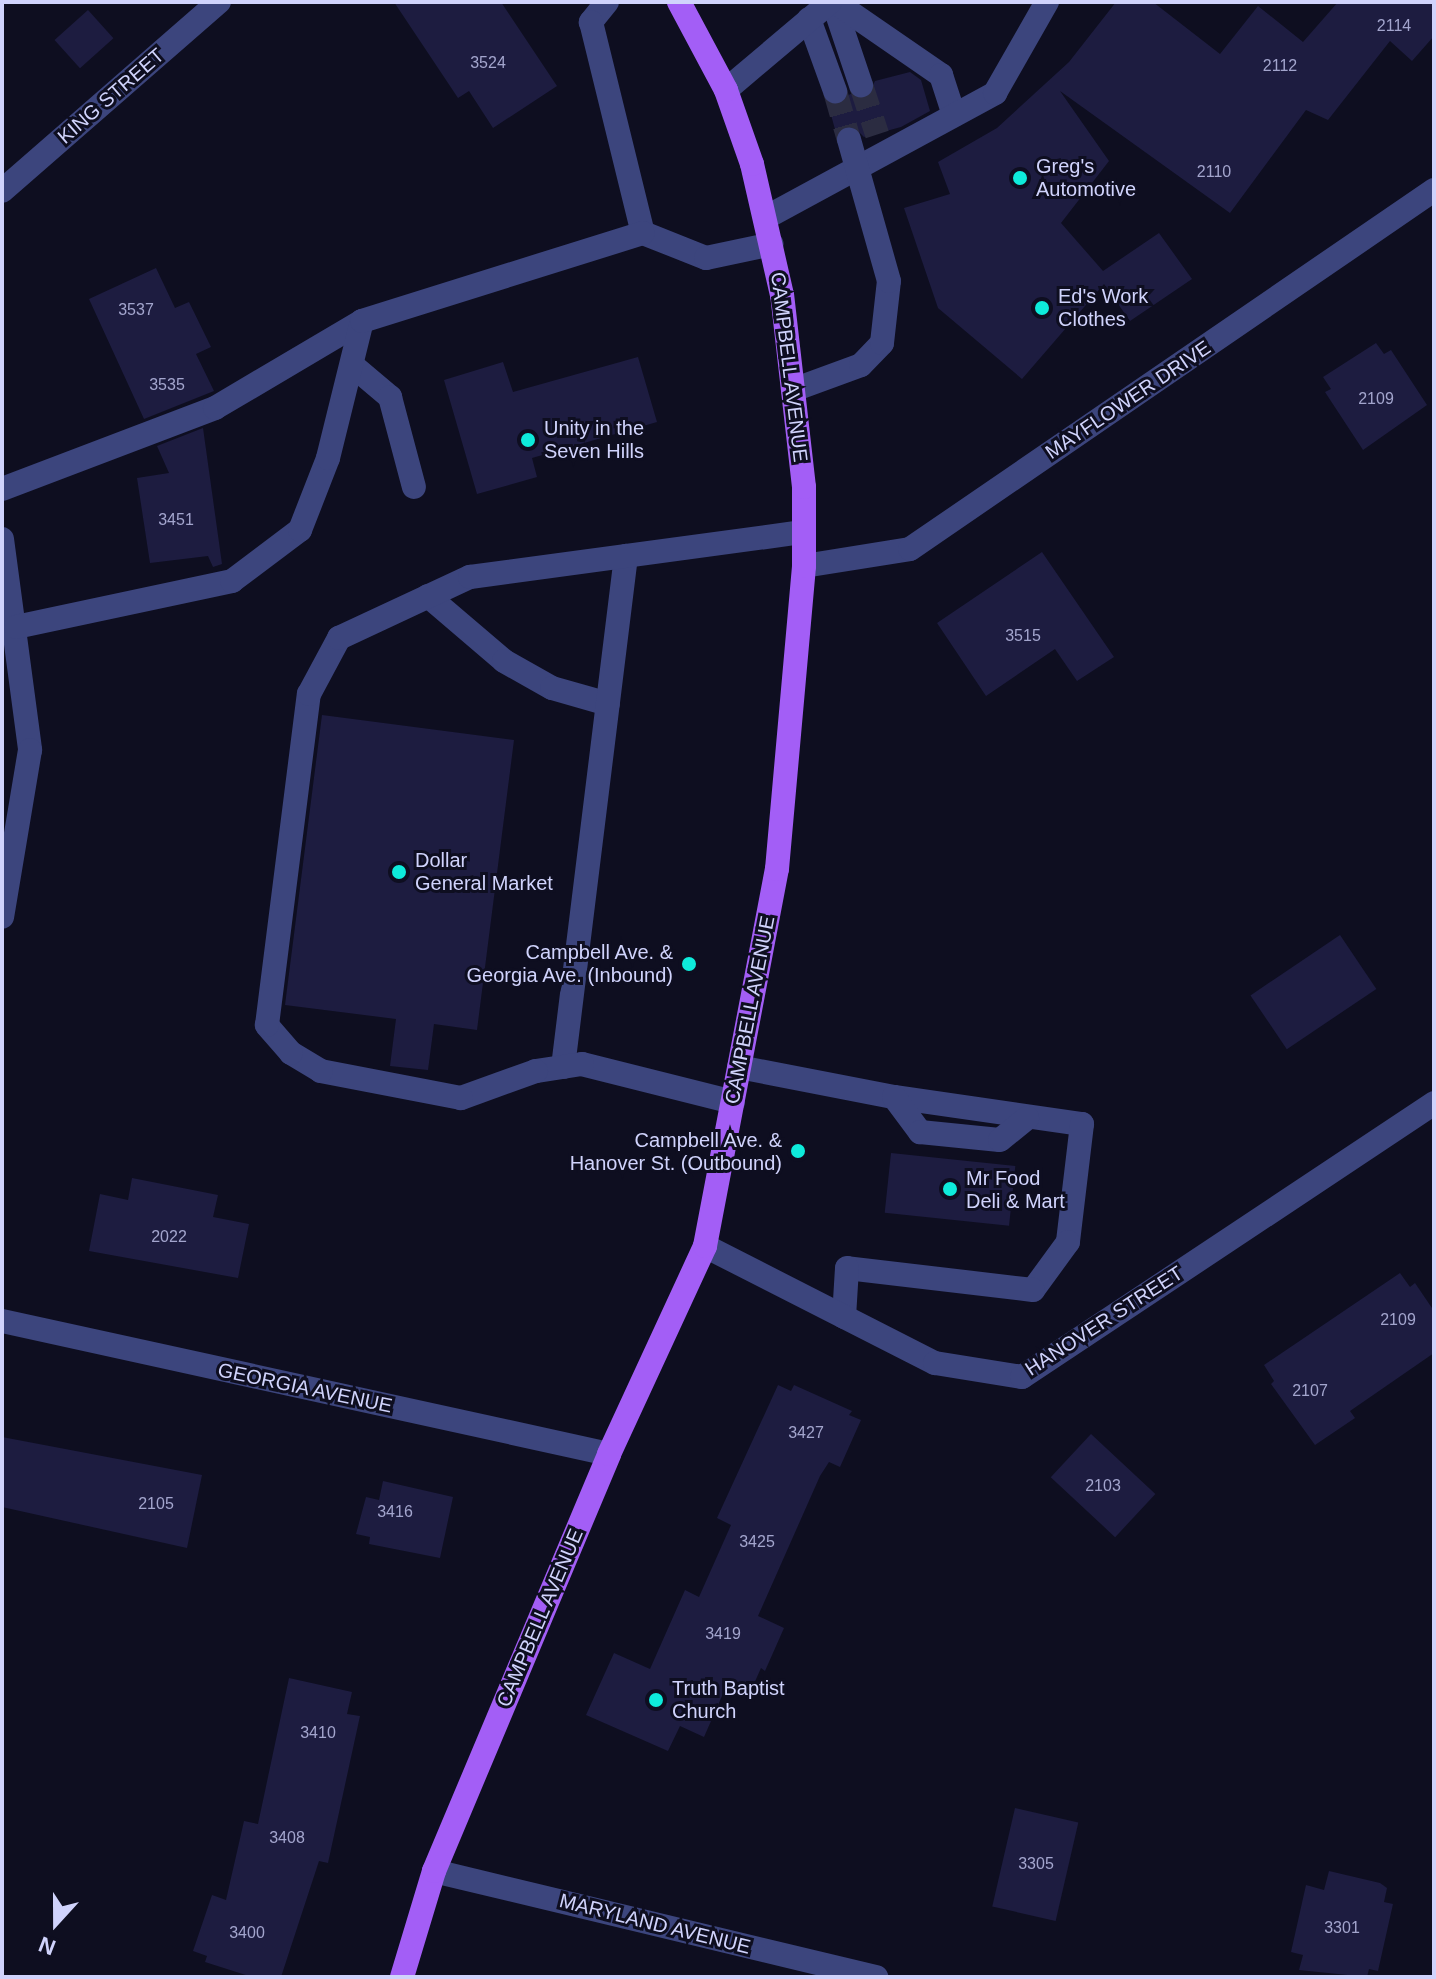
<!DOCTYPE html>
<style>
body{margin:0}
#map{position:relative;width:1436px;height:1979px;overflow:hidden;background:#0e0e20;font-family:Arial,sans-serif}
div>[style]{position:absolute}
.building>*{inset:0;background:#1d1c40;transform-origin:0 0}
.minor-tunnel>*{height:24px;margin-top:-12px;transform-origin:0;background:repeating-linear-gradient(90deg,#2b2c41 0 24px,transparent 0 36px)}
.minor>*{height:24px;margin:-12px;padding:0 12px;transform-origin:12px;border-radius:12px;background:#3c457d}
.major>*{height:24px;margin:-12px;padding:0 12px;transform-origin:12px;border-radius:12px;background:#a35ef6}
.dots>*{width:22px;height:22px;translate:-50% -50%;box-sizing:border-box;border:4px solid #0e0e20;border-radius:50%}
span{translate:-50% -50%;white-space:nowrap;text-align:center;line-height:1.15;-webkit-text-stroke:6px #0e0e20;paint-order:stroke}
.number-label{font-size:16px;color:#a3a5cd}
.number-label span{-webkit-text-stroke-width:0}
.street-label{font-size:20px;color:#d0d3fc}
.poi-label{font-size:20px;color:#d0d3fc}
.left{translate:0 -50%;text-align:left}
.right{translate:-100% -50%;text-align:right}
.frame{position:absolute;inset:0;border:4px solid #d0d3fc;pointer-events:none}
.north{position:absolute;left:16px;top:1883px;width:80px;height:80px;-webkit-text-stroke:6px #0e0e20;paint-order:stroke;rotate:201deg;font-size:22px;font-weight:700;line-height:32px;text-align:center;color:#d0d3fc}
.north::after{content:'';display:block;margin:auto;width:28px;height:36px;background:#d0d3fc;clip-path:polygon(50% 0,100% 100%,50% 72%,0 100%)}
</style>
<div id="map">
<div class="building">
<i style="clip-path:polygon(394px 2px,501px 2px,557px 86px,493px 128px,469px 91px,458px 98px)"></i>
<i style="clip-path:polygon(1116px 2px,1153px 2px,1220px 54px,1258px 6px,1303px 42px,1338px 2px,1434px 2px,1434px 36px,1412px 61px,1390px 41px,1328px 120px,1306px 110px,1230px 213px,1060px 91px,1109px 161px,1061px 223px,1103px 271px,1159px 233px,1192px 279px,1130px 321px,1104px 284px,1022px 379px,938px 308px,904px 208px,950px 194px,938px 162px,997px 128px,1069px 62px)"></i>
<i style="left:88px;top:10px;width:38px;height:45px;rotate:48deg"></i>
<i style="clip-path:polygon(910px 72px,921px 80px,930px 111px,901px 127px,864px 137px,852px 125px,836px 133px,828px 104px,841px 105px,850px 94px,866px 99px,875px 81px)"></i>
<i style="clip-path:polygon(156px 268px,175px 308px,189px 302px,211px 347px,196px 354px,214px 391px,144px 419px,89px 299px)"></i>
<i style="clip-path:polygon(1376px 343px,1384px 354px,1391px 350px,1427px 405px,1363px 450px,1325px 392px,1331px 389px,1323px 377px)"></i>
<i style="clip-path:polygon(638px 357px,657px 422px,532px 458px,537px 477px,477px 494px,444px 380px,503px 362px,513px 392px)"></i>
<i style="clip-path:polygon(203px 428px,222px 564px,213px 567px,208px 556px,150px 563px,137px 478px,169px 473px,157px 446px)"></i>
<i style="clip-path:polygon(1042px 552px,1114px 657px,1077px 681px,1055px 649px,986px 696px,937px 623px)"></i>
<i style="clip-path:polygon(322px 715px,514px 740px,477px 1030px,434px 1024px,428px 1070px,390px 1066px,396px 1019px,285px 1005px)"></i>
<i style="left:1340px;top:935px;width:65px;height:108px;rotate:56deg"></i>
<i style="left:891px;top:1153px;width:125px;height:60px;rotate:6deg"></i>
<i style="clip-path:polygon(132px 1178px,218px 1195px,213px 1217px,249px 1224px,238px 1278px,89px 1251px,100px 1194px,128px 1200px)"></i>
<i style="clip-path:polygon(1400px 1273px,1410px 1287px,1415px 1283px,1434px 1311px,1434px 1353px,1350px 1411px,1355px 1418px,1315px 1445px,1271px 1384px,1274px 1381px,1264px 1365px)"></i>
<i style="clip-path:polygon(778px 1385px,791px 1391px,794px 1385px,852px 1411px,849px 1415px,861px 1420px,840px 1467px,829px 1462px,820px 1476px,758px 1616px,784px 1628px,765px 1671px,761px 1668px,753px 1686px,729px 1680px,704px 1737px,680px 1726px,668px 1751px,586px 1715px,614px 1653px,650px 1669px,685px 1590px,699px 1597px,731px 1525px,717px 1518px)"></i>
<i style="left:1091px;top:1434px;width:88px;height:59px;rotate:43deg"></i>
<i style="clip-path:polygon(2px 1437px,202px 1475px,187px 1548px,2px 1507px)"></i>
<i style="clip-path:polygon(383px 1481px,453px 1497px,440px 1558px,369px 1544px,370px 1537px,356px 1534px,366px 1497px,379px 1500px)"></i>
<i style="clip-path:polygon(289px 1678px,352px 1692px,347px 1714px,360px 1716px,328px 1863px,319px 1861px,281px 1977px,252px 1977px,205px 1962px,207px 1956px,193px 1951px,212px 1895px,226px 1900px,244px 1821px,258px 1824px)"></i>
<i style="left:1015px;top:1808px;width:65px;height:101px;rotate:13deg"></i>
<i style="clip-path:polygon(1329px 1871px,1380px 1883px,1387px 1888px,1384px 1902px,1393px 1904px,1378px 1971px,1369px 1969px,1367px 1977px,1299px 1970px,1303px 1955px,1291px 1952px,1306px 1885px,1324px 1890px)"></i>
</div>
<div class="minor-tunnel">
<i style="left:861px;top:85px;width:52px;rotate:71.9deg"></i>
<i style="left:835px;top:91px;width:51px;rotate:74.1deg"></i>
</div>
<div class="minor">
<i style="left:607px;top:2px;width:26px;rotate:129deg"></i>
<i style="left:591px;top:22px;width:217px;rotate:76.2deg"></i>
<i style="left:643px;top:233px;width:68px;rotate:21.6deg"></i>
<i style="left:706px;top:258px;width:67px;rotate:-12deg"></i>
<i style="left:833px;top:2px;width:88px;rotate:71.4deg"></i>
<i style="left:835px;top:2px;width:129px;rotate:34.6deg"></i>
<i style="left:941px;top:75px;width:42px;rotate:72deg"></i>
<i style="left:809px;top:19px;width:77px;rotate:70.1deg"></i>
<i style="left:726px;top:90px;width:136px;rotate:-40.2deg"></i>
<i style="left:2px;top:191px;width:288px;rotate:-41.1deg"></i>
<i style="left:767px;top:217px;width:260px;rotate:-28.5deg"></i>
<i style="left:995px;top:93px;width:105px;rotate:-60.3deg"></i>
<i style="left:352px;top:365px;width:50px;rotate:40.1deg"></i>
<i style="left:390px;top:397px;width:93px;rotate:75.1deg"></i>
<i style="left:793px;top:390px;width:72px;rotate:-20.2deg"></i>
<i style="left:861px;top:365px;width:30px;rotate:-46deg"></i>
<i style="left:882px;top:343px;width:62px;rotate:-83.6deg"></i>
<i style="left:889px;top:281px;width:147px;rotate:-105.8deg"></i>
<i style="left:2px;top:489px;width:228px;rotate:-20.8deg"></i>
<i style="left:215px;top:408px;width:171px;rotate:-30.6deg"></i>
<i style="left:2px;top:539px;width:213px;rotate:82.4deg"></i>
<i style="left:30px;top:750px;width:169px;rotate:99.5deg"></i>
<i style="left:804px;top:566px;width:107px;rotate:-9.1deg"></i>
<i style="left:910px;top:549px;width:635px;rotate:-34.42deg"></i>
<i style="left:428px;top:596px;width:100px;rotate:40.5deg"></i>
<i style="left:504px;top:661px;width:55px;rotate:29.4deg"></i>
<i style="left:552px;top:688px;width:58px;rotate:15.9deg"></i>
<i style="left:16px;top:627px;width:221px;rotate:-12deg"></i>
<i style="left:232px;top:581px;width:85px;rotate:-36.9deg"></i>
<i style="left:300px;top:530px;width:77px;rotate:-68.7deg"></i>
<i style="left:328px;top:458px;width:141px;rotate:-76.1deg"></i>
<i style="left:362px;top:321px;width:294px;rotate:-17.4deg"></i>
<i style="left:563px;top:1067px;width:515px;rotate:-82.97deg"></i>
<i style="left:739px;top:1067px;width:158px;rotate:11deg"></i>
<i style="left:894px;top:1097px;width:190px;rotate:8.2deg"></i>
<i style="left:1082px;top:1124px;width:119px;rotate:96.8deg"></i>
<i style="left:1068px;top:1242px;width:59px;rotate:126.1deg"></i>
<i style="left:1033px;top:1290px;width:187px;rotate:-173.3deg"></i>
<i style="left:847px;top:1268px;width:49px;rotate:93.5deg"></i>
<i style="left:894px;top:1097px;width:44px;rotate:53.4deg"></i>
<i style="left:920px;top:1132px;width:80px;rotate:5.7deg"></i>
<i style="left:1000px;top:1140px;width:35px;rotate:-39deg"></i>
<i style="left:733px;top:1102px;width:156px;rotate:-165.9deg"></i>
<i style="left:582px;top:1064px;width:47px;rotate:171.3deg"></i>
<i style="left:536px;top:1071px;width:80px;rotate:160.2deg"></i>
<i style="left:461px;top:1098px;width:143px;rotate:-169.1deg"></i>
<i style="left:321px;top:1071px;width:35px;rotate:-149deg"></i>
<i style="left:291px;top:1053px;width:37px;rotate:-131deg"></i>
<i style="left:267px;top:1025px;width:334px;rotate:-82.8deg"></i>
<i style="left:309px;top:694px;width:64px;rotate:-61.8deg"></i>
<i style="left:339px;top:638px;width:145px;rotate:-25deg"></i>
<i style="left:470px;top:577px;width:336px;rotate:-7.7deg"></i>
<i style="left:705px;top:1246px;width:258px;rotate:27deg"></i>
<i style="left:935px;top:1363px;width:88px;rotate:9.1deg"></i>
<i style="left:1022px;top:1377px;width:495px;rotate:-33.6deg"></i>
<i style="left:2px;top:1321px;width:621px;rotate:12.36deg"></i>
<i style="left:434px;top:1871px;width:455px;rotate:13.5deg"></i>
</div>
<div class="major">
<i style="left:402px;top:1977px;width:111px;rotate:-73.2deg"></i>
<i style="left:434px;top:1871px;width:452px;rotate:-67.2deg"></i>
<i style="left:609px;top:1454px;width:229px;rotate:-65.2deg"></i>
<i style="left:705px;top:1246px;width:384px;rotate:-79.2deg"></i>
<i style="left:777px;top:869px;width:304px;rotate:-84.9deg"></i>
<i style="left:804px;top:566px;width:79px;rotate:-90deg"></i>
<i style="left:804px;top:487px;width:193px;rotate:-96.5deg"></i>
<i style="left:782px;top:295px;width:134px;rotate:-102.9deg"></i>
<i style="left:752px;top:164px;width:78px;rotate:-109.4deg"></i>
<i style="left:726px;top:90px;width:100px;rotate:-118.1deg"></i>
</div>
<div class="dots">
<i style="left:1020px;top:178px;background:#0eebdb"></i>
<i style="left:1042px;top:308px;background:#0eebdb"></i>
<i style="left:528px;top:440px;background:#0eebdb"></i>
<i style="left:399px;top:872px;background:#0eebdb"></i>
<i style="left:689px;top:964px;background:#0eebdb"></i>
<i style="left:798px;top:1151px;background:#0eebdb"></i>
<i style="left:950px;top:1189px;background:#0eebdb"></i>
<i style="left:656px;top:1700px;background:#0eebdb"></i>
</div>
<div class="number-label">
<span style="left:1394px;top:26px">2114</span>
<span style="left:488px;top:63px">3524</span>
<span style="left:1280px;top:66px">2112</span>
<span style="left:1214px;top:172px">2110</span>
<span style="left:136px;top:310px">3537</span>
<span style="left:167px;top:385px">3535</span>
<span style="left:1376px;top:399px">2109</span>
<span style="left:176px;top:520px">3451</span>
<span style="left:1023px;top:636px">3515</span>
<span style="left:169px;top:1237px">2022</span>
<span style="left:1398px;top:1320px">2109</span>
<span style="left:1310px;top:1391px">2107</span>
<span style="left:806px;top:1433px">3427</span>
<span style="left:1103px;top:1486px">2103</span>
<span style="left:156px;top:1504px">2105</span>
<span style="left:395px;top:1512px">3416</span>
<span style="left:757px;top:1542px">3425</span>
<span style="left:723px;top:1634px">3419</span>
<span style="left:318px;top:1733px">3410</span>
<span style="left:287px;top:1838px">3408</span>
<span style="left:1036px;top:1864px">3305</span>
<span style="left:1342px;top:1928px">3301</span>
<span style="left:247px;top:1933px">3400</span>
</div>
<div class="street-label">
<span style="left:111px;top:96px;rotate:-41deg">KING STREET</span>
<span style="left:789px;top:367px;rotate:83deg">CAMPBELL AVENUE</span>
<span style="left:1128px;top:400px;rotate:-34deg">MAYFLOWER DRIVE</span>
<span style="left:750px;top:1010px;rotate:-79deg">CAMPBELL AVENUE</span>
<span style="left:1104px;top:1321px;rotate:-33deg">HANOVER STREET</span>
<span style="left:305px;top:1388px;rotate:12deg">GEORGIA AVENUE</span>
<span style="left:540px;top:1618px;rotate:-67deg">CAMPBELL AVENUE</span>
<span style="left:655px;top:1924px;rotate:14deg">MARYLAND AVENUE</span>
</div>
<div class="poi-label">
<span class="left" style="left:1036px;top:178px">Greg's<br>Automotive</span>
<span class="left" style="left:1058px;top:308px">Ed's Work<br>Clothes</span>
<span class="left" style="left:544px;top:440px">Unity in the<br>Seven Hills</span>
<span class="left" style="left:415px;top:872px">Dollar<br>General Market</span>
<span class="right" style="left:673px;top:964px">Campbell Ave. &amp;<br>Georgia Ave. (Inbound)</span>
<span class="right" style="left:782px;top:1152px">Campbell Ave. &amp;<br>Hanover St. (Outbound)</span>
<span class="left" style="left:966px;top:1190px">Mr Food<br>Deli &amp; Mart</span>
<span class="left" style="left:672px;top:1700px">Truth Baptist<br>Church</span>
</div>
<div class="frame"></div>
<div class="north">N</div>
</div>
